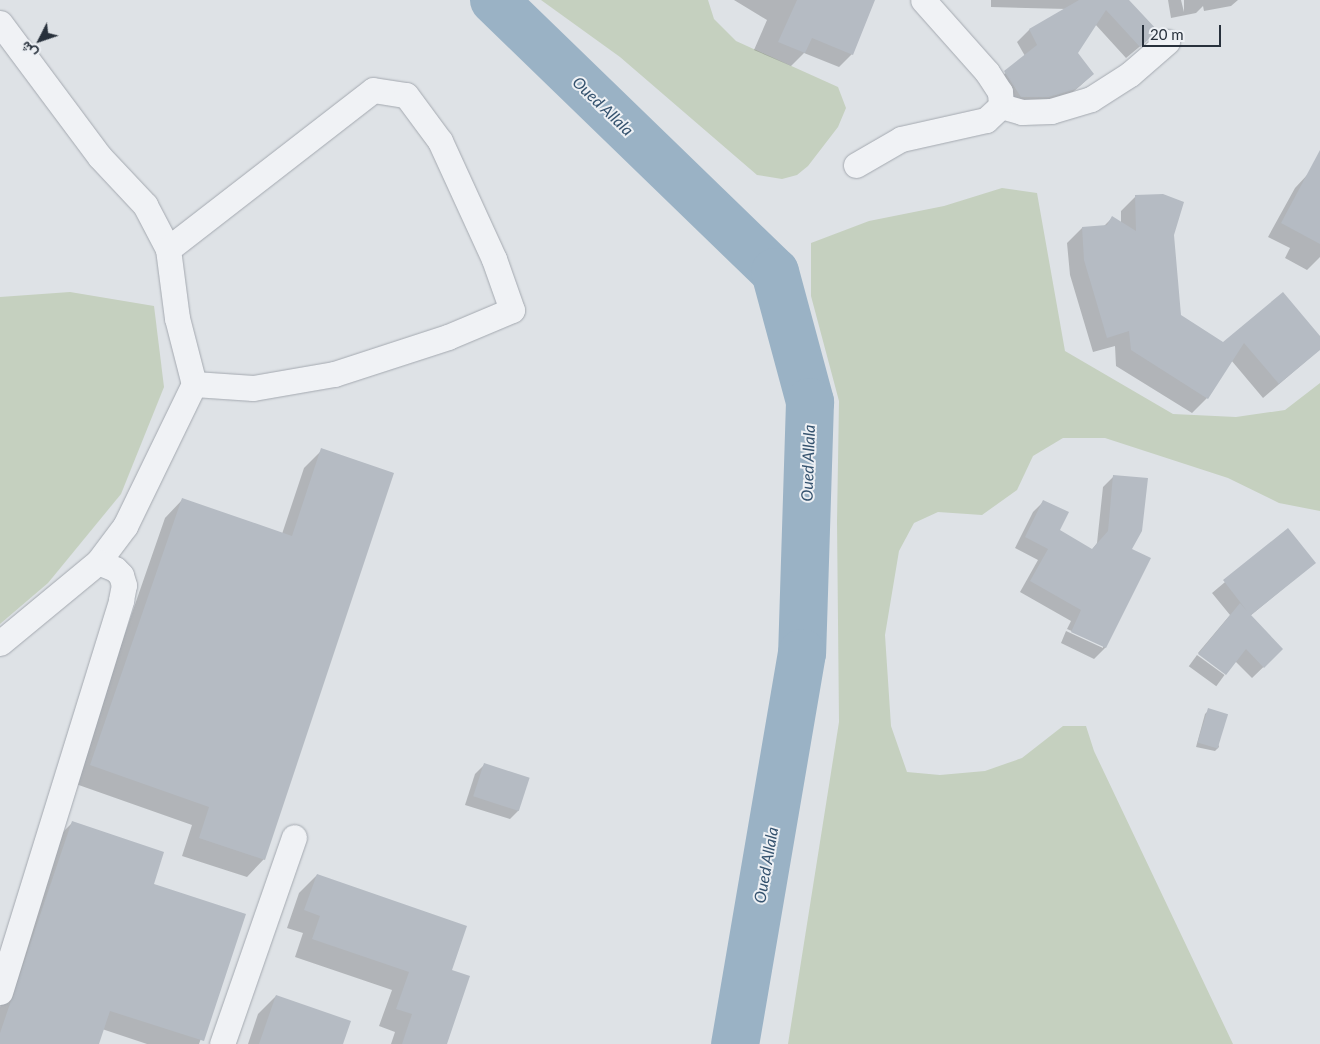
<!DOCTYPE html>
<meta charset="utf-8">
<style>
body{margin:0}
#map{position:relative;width:1320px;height:1044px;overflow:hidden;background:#dee2e6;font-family:Lato,Vazirmatn,sans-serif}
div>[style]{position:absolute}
.green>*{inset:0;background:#c5d0bf}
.shadow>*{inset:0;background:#0003;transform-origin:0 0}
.river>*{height:48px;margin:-24px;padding:0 24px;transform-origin:24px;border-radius:24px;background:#9ab2c5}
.building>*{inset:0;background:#b5bbc3;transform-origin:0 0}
.roads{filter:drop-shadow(0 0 1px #a4a9b0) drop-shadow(0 0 1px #a4a9b0)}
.street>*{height:25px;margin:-12.5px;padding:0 12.5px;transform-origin:12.5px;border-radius:12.5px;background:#f0f2f5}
span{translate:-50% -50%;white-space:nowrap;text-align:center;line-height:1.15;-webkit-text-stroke:4px #edf0f4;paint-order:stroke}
.water-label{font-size:16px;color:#34526e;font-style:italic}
.north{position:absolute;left:15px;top:15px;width:50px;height:50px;-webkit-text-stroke:4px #edf0f4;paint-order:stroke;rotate:229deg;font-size:14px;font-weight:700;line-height:20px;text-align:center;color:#28313c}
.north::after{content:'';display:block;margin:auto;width:18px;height:22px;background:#28313c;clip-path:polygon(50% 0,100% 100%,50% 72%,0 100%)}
.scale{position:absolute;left:1142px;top:25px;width:79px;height:22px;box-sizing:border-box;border:2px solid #28313c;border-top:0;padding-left:6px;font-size:15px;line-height:18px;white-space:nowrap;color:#28313c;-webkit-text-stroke:4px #edf0f4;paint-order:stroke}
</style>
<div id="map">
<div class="green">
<i style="clip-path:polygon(541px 0,708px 0,714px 19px,736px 41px,838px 87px,846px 108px,838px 127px,808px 166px,797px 175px,782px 179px,757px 175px,620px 57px)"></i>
<i style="clip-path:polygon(1002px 188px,1037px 193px,1065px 351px,1173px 414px,1236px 417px,1285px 410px,1320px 383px,1320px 511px,1279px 503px,1228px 478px,1105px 438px,1063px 438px,1033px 456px,1017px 490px,982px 515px,938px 512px,914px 523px,899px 551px,885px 635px,891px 726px,907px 772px,940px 775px,985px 771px,1022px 758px,1063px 726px,1086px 726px,1094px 751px,1233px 1044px,788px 1044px,839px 722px,837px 522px,839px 401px,811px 296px,811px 243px,869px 221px,944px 206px)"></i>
<i style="clip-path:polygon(70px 292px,154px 306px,164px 387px,121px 494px,48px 583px,0 624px,0 297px)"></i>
</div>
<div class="shadow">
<i style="clip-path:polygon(734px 0,874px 0,852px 54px,839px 67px,804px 53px,791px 66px,754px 50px,767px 20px)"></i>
<i style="clip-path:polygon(991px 0,1127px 0,1144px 43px,1126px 58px,1095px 24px,1076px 53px,1093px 74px,1080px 86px,1062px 101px,1009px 109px,992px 85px,1025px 56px,1017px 42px,1029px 30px,1067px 9px,991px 7px)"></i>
<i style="clip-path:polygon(1168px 0,1181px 0,1184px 12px,1184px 0,1238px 0,1231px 6px,1204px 11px,1203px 6px,1196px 13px,1171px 18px)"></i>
<i style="clip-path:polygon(1308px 174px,1320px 180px,1320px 257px,1307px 270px,1285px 258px,1290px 248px,1268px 237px,1295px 188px)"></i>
<i style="clip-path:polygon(1136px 196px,1173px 234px,1179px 316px,1223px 343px,1320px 338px,1320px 349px,1263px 398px,1231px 360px,1207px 398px,1192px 413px,1116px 366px,1115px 346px,1093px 352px,1070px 275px,1067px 243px,1082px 228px,1104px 226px,1112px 218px,1121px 223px,1121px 211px)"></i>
<i style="clip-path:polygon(322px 450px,264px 859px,247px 877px,182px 856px,192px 825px,73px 783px,165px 518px,182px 500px,282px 534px,304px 468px)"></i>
<i style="clip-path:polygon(1114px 476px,1130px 550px,1149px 559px,1105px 648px,1094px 659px,1061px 643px,1066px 631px,1103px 648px,1103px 645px,1067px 629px,1071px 621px,1020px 592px,1038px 560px,1015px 548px,1033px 512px,1044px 501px,1058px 531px,1092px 550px,1097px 543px,1103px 487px)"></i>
<i style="clip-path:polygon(1287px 530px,1314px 563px,1250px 616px,1282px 649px,1252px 678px,1235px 661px,1226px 673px,1198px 653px,1230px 615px,1212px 593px)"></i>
<i style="left:1197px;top:655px;width:34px;height:14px;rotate:36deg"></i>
<i style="clip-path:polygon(1209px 710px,1219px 747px,1215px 751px,1196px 747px,1205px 714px)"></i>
<i style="clip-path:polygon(484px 765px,519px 810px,510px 819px,465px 805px,475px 774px)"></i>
<i style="clip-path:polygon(72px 823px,152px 884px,244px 915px,199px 1044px,147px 1044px,102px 1029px,98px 1044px,0 1044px,0 1007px,56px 839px)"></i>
<i style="clip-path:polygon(317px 875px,451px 971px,445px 1044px,391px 1044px,395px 1032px,379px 1026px,392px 990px,295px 957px,303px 933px,287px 928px,299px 893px)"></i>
<i style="clip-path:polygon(276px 996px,342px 1044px,248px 1044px,258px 1014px)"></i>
</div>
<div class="river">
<i style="left:494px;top:0;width:391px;rotate:44.1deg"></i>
<i style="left:775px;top:272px;width:135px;rotate:74.9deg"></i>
<i style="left:810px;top:402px;width:251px;rotate:91.8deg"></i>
<i style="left:802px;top:653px;width:397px;rotate:99.7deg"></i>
</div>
<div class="building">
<i style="clip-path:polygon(797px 0,875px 0,853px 55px,812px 38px,805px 53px,778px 42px)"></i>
<i style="clip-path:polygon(1079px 0,1129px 0,1158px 31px,1140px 47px,1106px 10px,1078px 53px,1094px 74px,1076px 89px,1049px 97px,1021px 97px,1004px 71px,1037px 45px,1029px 29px)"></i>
<i style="clip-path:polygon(1320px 150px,1320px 244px,1281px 223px)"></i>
<i style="clip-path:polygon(1163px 194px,1184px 202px,1174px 235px,1181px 315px,1223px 342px,1283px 292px,1320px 336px,1320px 350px,1279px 384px,1244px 343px,1208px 399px,1131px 350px,1129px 331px,1107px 338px,1084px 260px,1082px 227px,1107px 225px,1112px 216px,1136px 231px,1135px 195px)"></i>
<i style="clip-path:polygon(321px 448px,394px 473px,265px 860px,199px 838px,209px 807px,90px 765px,182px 498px,292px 536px)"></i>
<i style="clip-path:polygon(1113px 475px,1148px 478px,1142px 531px,1132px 549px,1151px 558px,1106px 648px,1071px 632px,1081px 610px,1030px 581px,1048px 549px,1025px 537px,1043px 500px,1069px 512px,1060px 530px,1092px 549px,1108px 531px)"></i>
<i style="clip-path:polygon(1288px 528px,1316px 563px,1251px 615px,1283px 649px,1264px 668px,1246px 649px,1226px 675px,1198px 654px,1240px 603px,1247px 611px,1223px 580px)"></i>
<i style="left:1208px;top:708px;width:21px;height:36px;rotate:17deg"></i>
<i style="left:484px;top:763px;width:48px;height:35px;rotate:18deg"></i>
<i style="clip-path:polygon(72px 821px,164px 852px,154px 884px,246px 914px,204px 1041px,110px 1011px,99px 1044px,0 1044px,0 1033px)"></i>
<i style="clip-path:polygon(317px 874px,467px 926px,452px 970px,470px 976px,447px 1044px,402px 1044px,412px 1014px,396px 1009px,409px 972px,312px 939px,320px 916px,304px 910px)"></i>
<i style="clip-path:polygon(276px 995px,351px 1021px,343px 1044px,259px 1044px)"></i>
</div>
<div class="roads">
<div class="street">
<i style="left:0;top:23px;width:167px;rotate:53.3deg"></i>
<i style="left:100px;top:157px;width:66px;rotate:46.8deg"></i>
<i style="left:145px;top:205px;width:50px;rotate:62.4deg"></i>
<i style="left:168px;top:249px;width:70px;rotate:82.6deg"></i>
<i style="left:177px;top:318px;width:68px;rotate:75.6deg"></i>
<i style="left:194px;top:384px;width:158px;rotate:115.9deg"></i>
<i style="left:125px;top:526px;width:45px;rotate:126.9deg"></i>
<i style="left:98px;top:562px;width:127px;rotate:140.4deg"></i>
<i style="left:1001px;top:106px;width:22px;rotate:16deg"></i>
<i style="left:1022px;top:112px;width:29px;rotate:-2deg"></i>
<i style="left:1051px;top:111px;width:42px;rotate:-16.7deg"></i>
<i style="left:1091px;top:99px;width:46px;rotate:-32.7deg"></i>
<i style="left:1130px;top:74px;width:49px;rotate:-40.9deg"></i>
<i style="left:856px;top:165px;width:52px;rotate:-30deg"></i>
<i style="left:901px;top:139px;width:87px;rotate:-12.6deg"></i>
<i style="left:986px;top:120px;width:21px;rotate:-43deg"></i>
<i style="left:1001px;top:106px;width:14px;rotate:-94deg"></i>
<i style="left:1000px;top:92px;width:24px;rotate:-123deg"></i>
<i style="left:987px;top:72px;width:96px;rotate:-131.6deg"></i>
<i style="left:168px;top:249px;width:259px;rotate:-37.8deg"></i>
<i style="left:373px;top:90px;width:33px;rotate:9deg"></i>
<i style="left:406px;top:95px;width:57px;rotate:53.5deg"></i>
<i style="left:440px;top:141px;width:130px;rotate:65.4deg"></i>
<i style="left:494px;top:259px;width:54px;rotate:70.6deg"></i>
<i style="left:512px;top:310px;width:69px;rotate:157.1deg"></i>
<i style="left:448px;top:337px;width:120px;rotate:162deg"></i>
<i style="left:334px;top:374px;width:82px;rotate:170.2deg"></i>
<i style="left:253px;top:388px;width:59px;rotate:-176.1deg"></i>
<i style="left:0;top:992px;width:410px;rotate:-72.8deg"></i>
<i style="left:121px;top:600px;width:15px;rotate:-79deg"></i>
<i style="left:124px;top:585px;width:10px;rotate:-107deg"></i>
<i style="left:121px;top:575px;width:8px;rotate:-135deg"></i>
<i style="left:115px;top:569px;width:18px;rotate:-158deg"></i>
<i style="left:222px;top:1044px;width:219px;rotate:-70.8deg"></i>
</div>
</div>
<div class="water-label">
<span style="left:603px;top:106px;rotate:44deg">Oued Allala</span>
<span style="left:808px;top:463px;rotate:-88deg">Oued Allala</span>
<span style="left:766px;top:865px;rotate:-80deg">Oued Allala</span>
</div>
<div class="north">ش</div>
<div class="scale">20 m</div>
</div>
